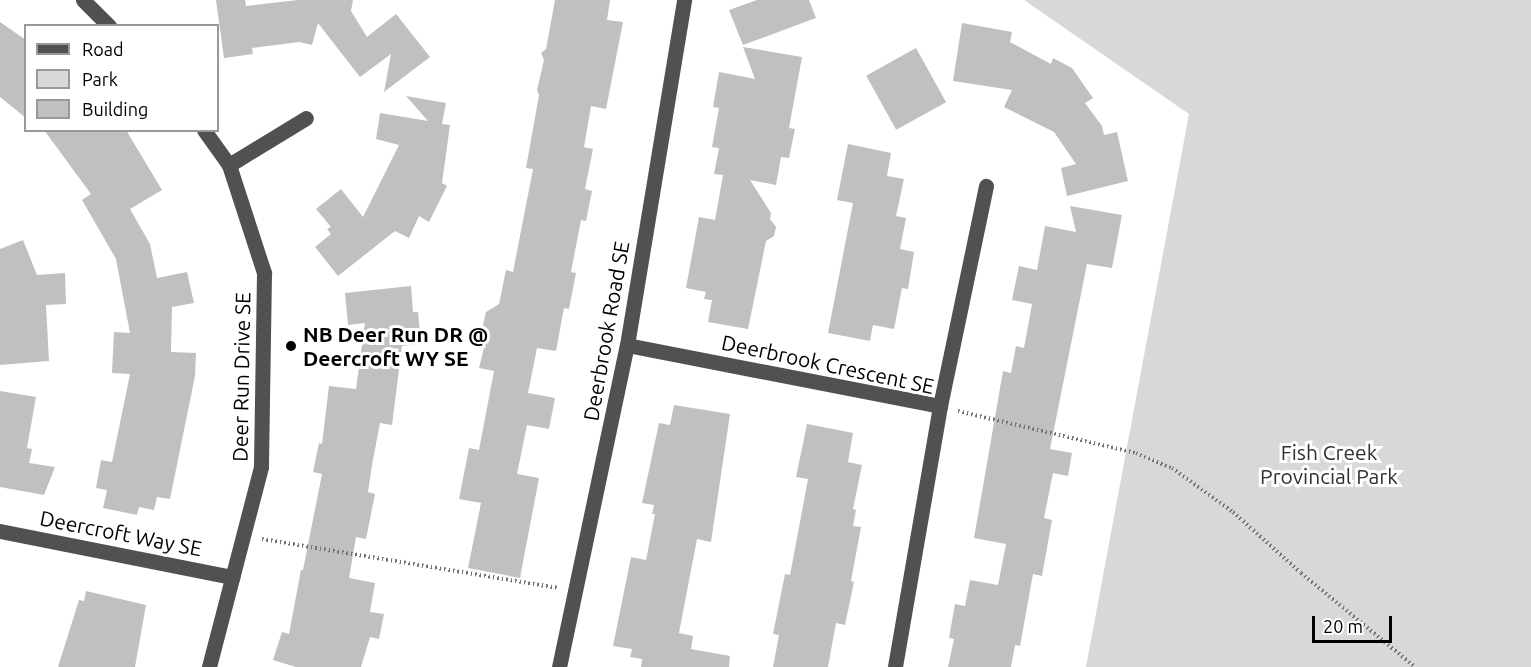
<!DOCTYPE html>
<style>
body{margin:0}
#map{position:relative;width:1531px;height:667px;overflow:hidden;background:#fff;font-family:Ubuntu,sans-serif}
div>[style]{position:absolute}
.green>*{inset:0;background:#d8d8d8}
.building>*{inset:0;background:#c0c0c0;transform-origin:0 0}
.path>*{height:4px;margin-top:-2px;transform-origin:0;background:repeating-linear-gradient(90deg,#737373 0 1.5px,transparent 0 4.5px)}
.minor>*{height:15px;margin:-7.5px;padding:0 7.5px;transform-origin:7.5px;border-radius:7.5px;background:#515151}
.dots>*{width:16px;height:16px;translate:-50% -50%;box-sizing:border-box;border:3px solid #fff;border-radius:50%}
span{translate:-50% -50%;white-space:nowrap;text-align:center;line-height:1.15;-webkit-text-stroke:6px #fff;paint-order:stroke}
.street-label{font-size:21px;color:#000}
.poi-label{font-size:21px;color:#000;font-weight:700}
.left{translate:0 -50%;text-align:left}
.park-label{font-size:21px;color:#2f2f2f}
.legend{position:absolute;left:24px;top:24px;width:195px;height:108px;box-sizing:border-box;background:#fff;border:2px solid #999;margin:0;padding:8px 10px;list-style:none;font-size:18px;color:#000}
.legend li{display:flex;align-items:center;gap:12px;height:30px}
.legend b{width:30px;border:2px solid #999}
.scale{position:absolute;left:1312px;top:616px;width:80px;height:27px;box-sizing:border-box;border:3px solid #000;border-top:0;padding-left:8px;font-size:18px;line-height:21px;white-space:nowrap;color:#000;-webkit-text-stroke:4px #fff;paint-order:stroke}
</style>
<div id="map">
<div class="green">
<i style="clip-path:polygon(1024px 0,1531px 0,1531px 667px,1086px 667px,1189px 114px)"></i>
</div>
<div class="building">
<i style="clip-path:polygon(216px 0,245px 0,246px 6px,298px 0,353px 0,351px 11px,367px 37px,396px 14px,430px 57px,384px 92px,391px 54px,360px 77px,318px 23px,312px 45px,299px 42px,252px 48px,253px 54px,224px 58px)"></i>
<i style="clip-path:polygon(555px 0,610px 0,607px 20px,623px 22px,606px 109px,591px 106px,584px 147px,593px 149px,585px 189px,592px 191px,586px 221px,581px 220px,571px 272px,576px 273px,569px 309px,564px 308px,556px 351px,537px 348px,528px 393px,555px 398px,549px 429px,527px 425px,517px 474px,539px 478px,520px 578px,468px 568px,481px 503px,459px 499px,469px 448px,479px 450px,494px 371px,479px 368px,488px 331px,483px 325px,486px 312px,499px 304px,506px 270px,513px 272px,533px 169px,526px 168px,539px 95px,537px 90px,544px 60px,541px 53px,546px 49px)"></i>
<i style="clip-path:polygon(757px 0,809px 0,816px 18px,743px 45px,729px 10px)"></i>
<i style="clip-path:polygon(0 22px,26px 40px,26px 118px,0 97px)"></i>
<i style="clip-path:polygon(962px 23px,1012px 32px,1010px 42px,1051px 64px,1053px 58px,1072px 68px,1093px 98px,1085px 103px,1102px 126px,1104px 135px,1117px 132px,1128px 181px,1067px 196px,1061px 168px,1076px 164px,1054px 132px,1004px 107px,1012px 90px,953px 81px)"></i>
<i style="clip-path:polygon(743px 47px,802px 57px,789px 128px,795px 129px,789px 158px,781px 157px,776px 185px,750px 180px,771px 213px,770px 219px,776px 227px,774px 236px,766px 241px,748px 329px,708px 322px,712px 300px,704px 299px,706px 292px,686px 288px,699px 217px,715px 220px,723px 175px,714px 174px,719px 148px,712px 147px,719px 108px,713px 107px,719px 72px,755px 79px)"></i>
<i style="left:916px;top:48px;width:62px;height:57px;rotate:61deg"></i>
<i style="clip-path:polygon(406px 96px,446px 103px,442px 124px,450px 125px,442px 183px,447px 186px,429px 222px,419px 216px,409px 238px,395px 231px,338px 276px,315px 247px,331px 234px,327px 229px,331px 227px,316px 209px,341px 189px,363px 217px,399px 145px,376px 139px,380px 113px,428px 121px)"></i>
<i style="clip-path:polygon(44px 130px,126px 130px,162px 190px,130px 209px,150px 244px,157px 278px,187px 272px,194px 303px,172px 307px,171px 352px,196px 353px,195px 376px,170px 499px,157px 497px,154px 510px,139px 507px,137px 515px,103px 508px,107px 490px,96px 488px,101px 460px,112px 462px,130px 374px,112px 373px,114px 332px,130px 333px,116px 259px,82px 200px,91px 194px)"></i>
<i style="clip-path:polygon(848px 144px,891px 153px,887px 176px,904px 179px,896px 216px,906px 218px,900px 249px,914px 252px,908px 289px,902px 288px,894px 329px,873px 325px,870px 341px,828px 333px,853px 203px,837px 200px)"></i>
<i style="clip-path:polygon(1070px 206px,1122px 215px,1112px 268px,1087px 264px,1050px 449px,1072px 453px,1068px 476px,1053px 473px,1044px 518px,1052px 520px,1042px 576px,1033px 574px,1020px 646px,1015px 645px,1011px 667px,948px 667px,954px 639px,949px 638px,955px 604px,965px 606px,970px 580px,998px 585px,1006px 544px,974px 538px,1003px 371px,1011px 373px,1016px 346px,1024px 348px,1032px 304px,1012px 300px,1019px 266px,1037px 270px,1045px 226px,1076px 232px)"></i>
<i style="clip-path:polygon(23px 240px,37px 275px,65px 273px,66px 304px,46px 305px,49px 361px,0 365px,0 249px)"></i>
<i style="clip-path:polygon(411px 286px,413px 312px,418px 312px,421px 344px,402px 346px,392px 425px,380px 423px,372px 465px,368px 492px,375px 494px,366px 539px,356px 537px,349px 578px,375px 583px,370px 612px,384px 614px,379px 639px,370px 637px,361px 667px,296px 667px,273px 660px,282px 632px,289px 634px,301px 570px,303px 570px,322px 474px,313px 472px,319px 443px,322px 444px,329px 386px,356px 389px,365px 323px,348px 325px,345px 293px)"></i>
<i style="clip-path:polygon(0 391px,36px 397px,27px 448px,32px 449px,29px 463px,55px 467px,44px 495px,0 487px)"></i>
<i style="clip-path:polygon(674px 405px,730px 414px,711px 542px,697px 539px,679px 633px,693px 636px,691px 649px,730px 656px,729px 667px,641px 667px,642px 659px,630px 657px,632px 649px,613px 646px,631px 557px,646px 560px,655px 514px,652px 514px,654px 505px,642px 503px,659px 423px,670px 425px)"></i>
<i style="clip-path:polygon(807px 424px,853px 433px,848px 462px,862px 465px,853px 509px,856px 510px,853px 526px,861px 527px,851px 581px,854px 582px,845px 625px,836px 623px,828px 667px,773px 667px,779px 635px,773px 634px,785px 574px,790px 575px,808px 479px,796px 477px)"></i>
<i style="clip-path:polygon(86px 591px,146px 605px,135px 667px,58px 667px,79px 600px,84px 601px)"></i>
</div>
<div class="path">
<i style="left:958px;top:411px;width:183px;rotate:13.3deg"></i>
<i style="left:1136px;top:453px;width:39px;rotate:23deg"></i>
<i style="left:1172px;top:468px;width:75px;rotate:35.8deg"></i>
<i style="left:1233px;top:512px;width:91px;rotate:41.9deg"></i>
<i style="left:1301px;top:573px;width:148px;rotate:39.5deg"></i>
<i style="left:262px;top:539px;width:299px;rotate:9.4deg"></i>
</div>
<div class="minor">
<i style="left:83px;top:0;width:37px;rotate:45deg"></i>
<i style="left:204px;top:130px;width:43px;rotate:54.5deg"></i>
<i style="left:229px;top:165px;width:114px;rotate:72deg"></i>
<i style="left:264px;top:273px;width:194px;rotate:90.9deg"></i>
<i style="left:261px;top:467px;width:207px;rotate:104.6deg"></i>
<i style="left:229px;top:165px;width:90px;rotate:-31.4deg"></i>
<i style="left:627px;top:345px;width:319px;rotate:11deg"></i>
<i style="left:940px;top:406px;width:265px;rotate:99.8deg"></i>
<i style="left:940px;top:406px;width:225px;rotate:-78.2deg"></i>
<i style="left:0;top:531px;width:237px;rotate:11.2deg"></i>
<i style="left:559px;top:667px;width:329px;rotate:-78.1deg"></i>
<i style="left:627px;top:345px;width:350px;rotate:-80.6deg"></i>
</div>
<div class="dots">
<i style="left:291px;top:346px;background:#000"></i>
</div>
<div class="street-label">
<span style="left:606px;top:331px;rotate:-80deg">Deerbrook Road SE</span>
<span style="left:828px;top:364px;rotate:12deg">Deerbrook Crescent SE</span>
<span style="left:241px;top:377px;rotate:-89deg">Deer Run Drive SE</span>
<span style="left:121px;top:533px;rotate:11deg">Deercroft Way SE</span>
</div>
<div class="poi-label">
<span class="left" style="left:303px;top:346px">NB Deer Run DR @<br>Deercroft WY SE</span>
</div>
<div class="park-label">
<span style="left:1329px;top:464px">Fish Creek<br>Provincial Park</span>
</div>
<ul class="legend">
<li><b style="height:8px;background:#515151"></b>Road</li>
<li><b style="height:16px;background:#d8d8d8"></b>Park</li>
<li><b style="height:16px;background:#c0c0c0"></b>Building</li>
</ul>
<div class="scale">20 m</div>
</div>
